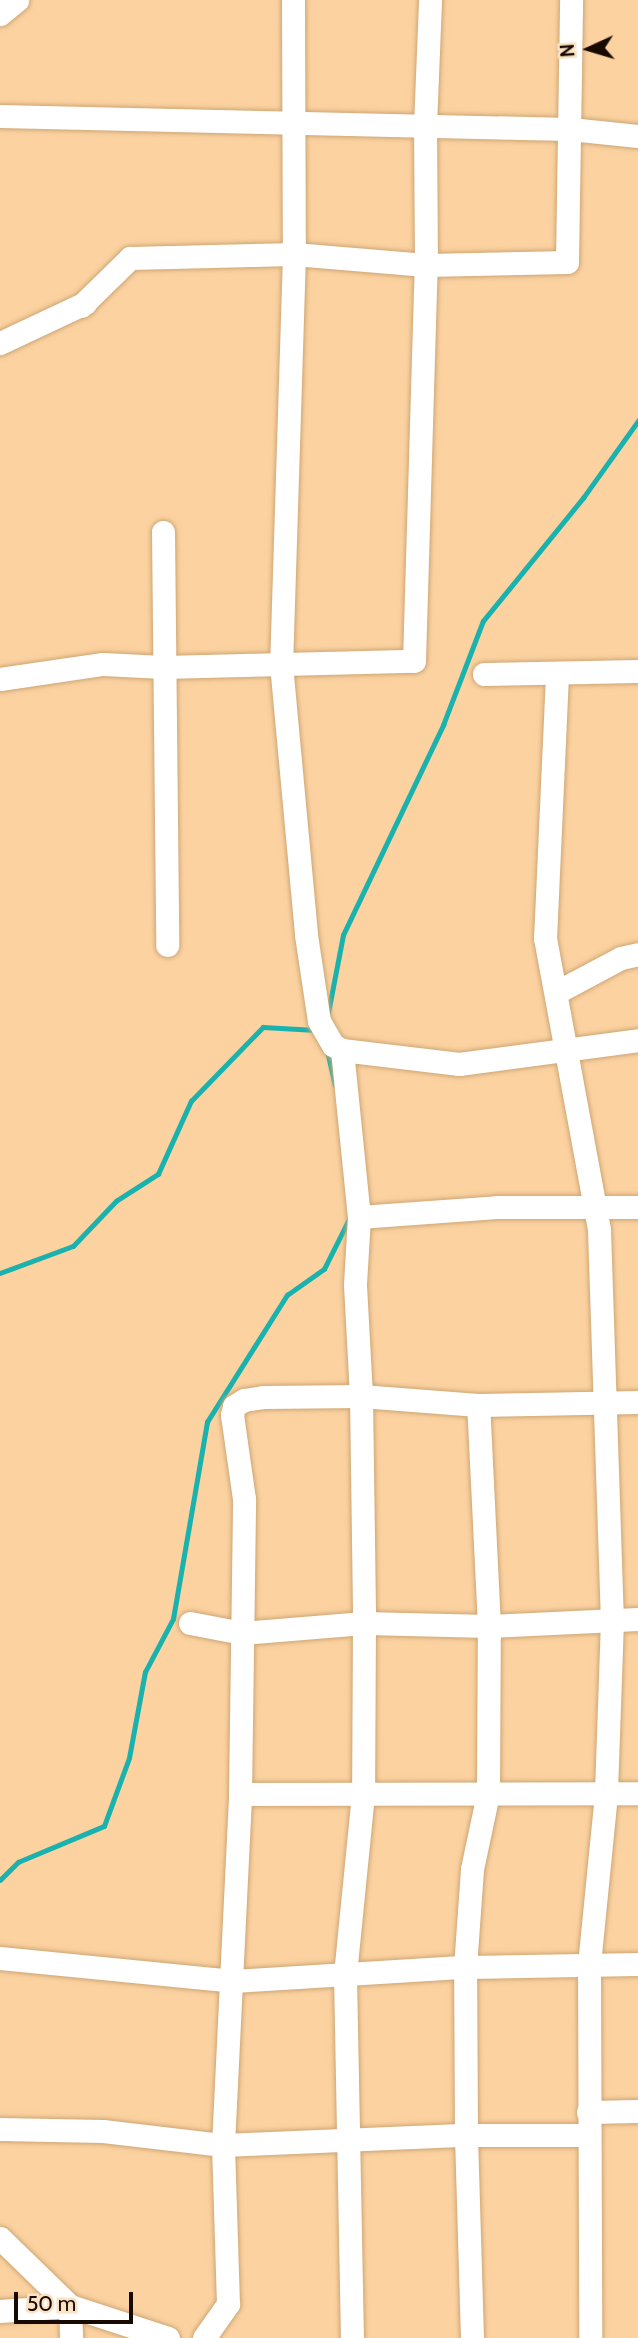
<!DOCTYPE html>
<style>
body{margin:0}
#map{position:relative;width:638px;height:2338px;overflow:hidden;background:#fbd2a0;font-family:Cabin,sans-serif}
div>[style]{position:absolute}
.stream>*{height:4.5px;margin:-2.25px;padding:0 2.25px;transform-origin:2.25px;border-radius:2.25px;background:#19b2ae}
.roads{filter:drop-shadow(0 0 2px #cea675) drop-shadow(0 0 2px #cea675)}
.minor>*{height:23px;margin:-11.5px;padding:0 11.5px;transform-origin:11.5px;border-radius:11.5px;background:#fff}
span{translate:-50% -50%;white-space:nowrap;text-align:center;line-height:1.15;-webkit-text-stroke:7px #fbe2c5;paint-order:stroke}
.north{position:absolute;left:554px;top:14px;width:70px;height:70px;-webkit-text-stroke:5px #fbe2c5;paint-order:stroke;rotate:266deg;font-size:19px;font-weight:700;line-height:28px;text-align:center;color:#180a00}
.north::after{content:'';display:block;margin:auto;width:24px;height:32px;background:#180a00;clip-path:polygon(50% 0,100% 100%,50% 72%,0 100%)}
.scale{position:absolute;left:14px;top:2292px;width:119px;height:32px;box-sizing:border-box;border:4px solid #180a00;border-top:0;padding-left:9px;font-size:21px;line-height:24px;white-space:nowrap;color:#180a00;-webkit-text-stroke:5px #fbe2c5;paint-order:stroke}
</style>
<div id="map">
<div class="stream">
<i style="left:328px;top:1013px;width:79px;rotate:-79.1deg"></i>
<i style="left:343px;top:935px;width:233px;rotate:-64.5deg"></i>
<i style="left:443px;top:725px;width:111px;rotate:-69deg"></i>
<i style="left:483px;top:621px;width:159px;rotate:-50.9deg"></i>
<i style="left:583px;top:498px;width:95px;rotate:-54.5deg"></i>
<i style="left:327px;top:1049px;width:37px;rotate:77deg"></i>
<i style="left:0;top:1273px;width:78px;rotate:-20.3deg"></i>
<i style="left:73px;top:1246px;width:62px;rotate:-46.3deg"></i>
<i style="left:116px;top:1201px;width:50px;rotate:-32.7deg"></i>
<i style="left:158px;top:1174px;width:80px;rotate:-65.7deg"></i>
<i style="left:191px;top:1101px;width:103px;rotate:-45.8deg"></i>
<i style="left:263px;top:1027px;width:53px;rotate:3.2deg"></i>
<i style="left:0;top:1880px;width:25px;rotate:-45deg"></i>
<i style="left:18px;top:1862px;width:93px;rotate:-22.7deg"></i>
<i style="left:104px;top:1826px;width:72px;rotate:-69.8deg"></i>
<i style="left:129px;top:1758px;width:87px;rotate:-79.5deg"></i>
<i style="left:145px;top:1672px;width:60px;rotate:-62.2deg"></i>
<i style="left:173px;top:1619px;width:200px;rotate:-80.2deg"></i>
<i style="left:207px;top:1422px;width:150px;rotate:-57.8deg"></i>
<i style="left:287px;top:1295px;width:45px;rotate:-35.1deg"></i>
<i style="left:324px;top:1269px;width:56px;rotate:-63.4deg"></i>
</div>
<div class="roads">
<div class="minor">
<i style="left:293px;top:0;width:254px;rotate:89.8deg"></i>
<i style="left:294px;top:254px;width:410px;rotate:91.8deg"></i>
<i style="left:281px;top:664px;width:272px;rotate:84.7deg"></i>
<i style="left:306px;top:935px;width:87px;rotate:81.4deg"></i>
<i style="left:319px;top:1021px;width:28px;rotate:60deg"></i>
<i style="left:333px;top:1045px;width:10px;rotate:29deg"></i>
<i style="left:342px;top:1050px;width:118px;rotate:6.8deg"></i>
<i style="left:459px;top:1064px;width:181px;rotate:-7.6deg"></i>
<i style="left:0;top:14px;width:22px;rotate:-39deg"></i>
<i style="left:0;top:116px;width:570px;rotate:1.31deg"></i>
<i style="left:570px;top:129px;width:68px;rotate:5.9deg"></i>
<i style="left:81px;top:306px;width:69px;rotate:-44.4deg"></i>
<i style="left:130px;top:258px;width:164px;rotate:-1.4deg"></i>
<i style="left:294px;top:254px;width:132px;rotate:4.8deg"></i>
<i style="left:426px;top:265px;width:141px;rotate:-1.2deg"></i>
<i style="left:567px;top:262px;width:262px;rotate:-89.1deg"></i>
<i style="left:0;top:343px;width:94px;rotate:-25.2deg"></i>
<i style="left:163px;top:532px;width:413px;rotate:89.4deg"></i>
<i style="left:484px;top:674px;width:154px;rotate:-1.1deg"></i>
<i style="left:557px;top:675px;width:263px;rotate:92.6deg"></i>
<i style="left:545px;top:938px;width:297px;rotate:79.5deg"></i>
<i style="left:599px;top:1230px;width:390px;rotate:88.1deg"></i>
<i style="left:612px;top:1620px;width:174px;rotate:92deg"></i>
<i style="left:606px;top:1794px;width:171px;rotate:95.7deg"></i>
<i style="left:589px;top:1964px;width:374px;rotate:89.8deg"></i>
<i style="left:0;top:679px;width:104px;rotate:-8.3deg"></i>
<i style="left:103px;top:664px;width:60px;rotate:2.9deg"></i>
<i style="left:163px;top:667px;width:251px;rotate:-1.4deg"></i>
<i style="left:414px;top:661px;width:396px;rotate:-88.3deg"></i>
<i style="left:426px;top:265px;width:139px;rotate:-90.4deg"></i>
<i style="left:425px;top:126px;width:126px;rotate:-87.7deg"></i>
<i style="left:557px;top:992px;width:72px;rotate:-28deg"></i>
<i style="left:621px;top:958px;width:17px;rotate:-13deg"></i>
<i style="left:342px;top:1050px;width:168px;rotate:84.2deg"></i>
<i style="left:359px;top:1217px;width:68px;rotate:93.4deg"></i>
<i style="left:355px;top:1285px;width:111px;rotate:86.9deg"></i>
<i style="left:361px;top:1396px;width:227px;rotate:89.2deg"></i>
<i style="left:364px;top:1623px;width:171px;rotate:90.3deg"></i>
<i style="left:363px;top:1794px;width:182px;rotate:95.7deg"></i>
<i style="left:345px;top:1975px;width:363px;rotate:88.9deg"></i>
<i style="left:359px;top:1217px;width:138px;rotate:-4.1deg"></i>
<i style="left:497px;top:1207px;width:141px"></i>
<i style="left:190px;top:1623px;width:53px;rotate:10.9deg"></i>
<i style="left:242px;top:1633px;width:122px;rotate:-4.7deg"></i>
<i style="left:364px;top:1623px;width:125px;rotate:1.4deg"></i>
<i style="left:489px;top:1626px;width:149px;rotate:-2.7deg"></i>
<i style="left:240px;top:1794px;width:398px;rotate:-0.1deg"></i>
<i style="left:0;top:1958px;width:234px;rotate:5.6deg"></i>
<i style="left:233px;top:1981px;width:232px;rotate:-3.5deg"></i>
<i style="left:465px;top:1967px;width:173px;rotate:-1deg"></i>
<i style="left:588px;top:2112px;width:50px;rotate:-1.1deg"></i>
<i style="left:0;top:2129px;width:103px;rotate:1.1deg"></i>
<i style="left:103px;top:2131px;width:121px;rotate:6.7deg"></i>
<i style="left:223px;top:2145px;width:243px;rotate:-2.4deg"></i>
<i style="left:466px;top:2135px;width:122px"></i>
<i style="left:0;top:2238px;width:98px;rotate:44.2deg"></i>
<i style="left:70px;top:2306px;width:32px;rotate:88deg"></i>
<i style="left:0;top:2311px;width:70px;rotate:-4.1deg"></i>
<i style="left:70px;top:2306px;width:103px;rotate:18.1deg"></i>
<i style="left:204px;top:2338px;width:42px;rotate:-54.8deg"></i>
<i style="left:228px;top:2304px;width:159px;rotate:-91.8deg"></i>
<i style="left:223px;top:2145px;width:351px;rotate:-87.2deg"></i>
<i style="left:240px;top:1794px;width:295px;rotate:-89.2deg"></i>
<i style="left:244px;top:1499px;width:85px;rotate:-98.1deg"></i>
<i style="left:232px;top:1415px;width:9px;rotate:-77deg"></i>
<i style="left:234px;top:1406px;width:12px;rotate:-31deg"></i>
<i style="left:244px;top:1400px;width:19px;rotate:-9deg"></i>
<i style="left:263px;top:1397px;width:98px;rotate:-0.6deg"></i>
<i style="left:361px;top:1396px;width:117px;rotate:4.4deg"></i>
<i style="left:478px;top:1405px;width:160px;rotate:-1.1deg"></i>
<i style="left:472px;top:2338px;width:203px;rotate:-91.7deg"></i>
<i style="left:466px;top:2135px;width:168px;rotate:-90.3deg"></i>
<i style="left:465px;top:1967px;width:98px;rotate:-85.9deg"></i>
<i style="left:472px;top:1869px;width:77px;rotate:-78deg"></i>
<i style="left:488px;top:1794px;width:168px;rotate:-89.7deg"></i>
<i style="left:489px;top:1626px;width:221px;rotate:-92.8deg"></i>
</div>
</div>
<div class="north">N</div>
<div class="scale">50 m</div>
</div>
